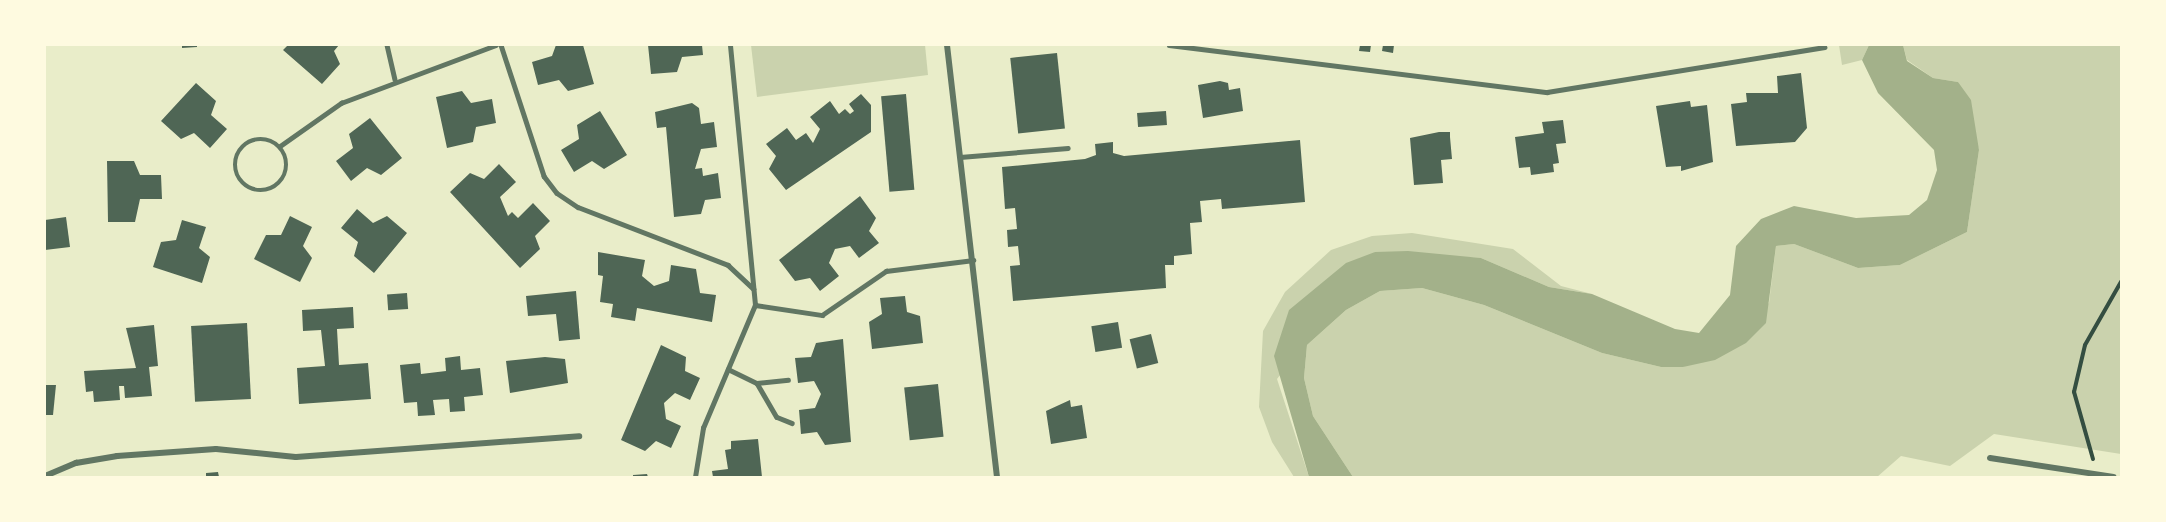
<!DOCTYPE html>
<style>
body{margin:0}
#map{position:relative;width:2166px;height:522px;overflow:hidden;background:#e9edc9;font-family:Karla,sans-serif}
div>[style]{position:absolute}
.green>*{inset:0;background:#cad2ad}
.water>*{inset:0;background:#a3b18a}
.building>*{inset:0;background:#4f6655;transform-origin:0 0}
.path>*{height:4px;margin:-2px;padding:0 2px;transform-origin:2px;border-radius:2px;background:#344e41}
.service>*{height:4.5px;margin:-2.25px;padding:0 2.25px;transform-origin:2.25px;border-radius:2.25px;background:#617663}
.service>.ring{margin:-2.25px;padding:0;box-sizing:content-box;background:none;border:4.5px solid #617663;border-radius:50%}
.minor>*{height:6px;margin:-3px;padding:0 3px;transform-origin:3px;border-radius:3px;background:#617663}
span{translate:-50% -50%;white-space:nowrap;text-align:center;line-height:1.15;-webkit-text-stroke:5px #fefae0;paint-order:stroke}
.frame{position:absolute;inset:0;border:46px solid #fefae0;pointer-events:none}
</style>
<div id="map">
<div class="green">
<i style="clip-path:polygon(751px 45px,925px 45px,928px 75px,757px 97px)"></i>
<i style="clip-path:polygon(1839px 45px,1869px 45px,1862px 60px,1842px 65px)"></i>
<i style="clip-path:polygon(1903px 45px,2121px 45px,2121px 454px,1994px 434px,1950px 466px,1901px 456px,1877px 477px,1353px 477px,1313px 416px,1304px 378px,1307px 345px,1346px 310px,1380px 291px,1422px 288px,1484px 305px,1602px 353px,1661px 367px,1683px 367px,1769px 303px,1776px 246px,1794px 244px,1858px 268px,1900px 265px,1967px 232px,1979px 150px,1958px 82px,1933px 78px,1907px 60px)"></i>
<i style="clip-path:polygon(1412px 233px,1513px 249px,1561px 286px,1592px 294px,1549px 287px,1481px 258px,1375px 252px,1277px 379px,1309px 477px,1294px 477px,1272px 442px,1259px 407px,1263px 331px,1285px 292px,1331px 250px,1372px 236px)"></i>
</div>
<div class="water">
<i style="clip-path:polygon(1869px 45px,1903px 45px,1907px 61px,1933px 78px,1958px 82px,1971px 100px,1979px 150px,1967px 232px,1900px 265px,1858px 268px,1794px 244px,1776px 246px,1766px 323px,1746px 343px,1715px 360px,1683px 367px,1661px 367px,1602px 353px,1484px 305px,1422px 288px,1380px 291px,1346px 310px,1307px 345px,1304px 378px,1313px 416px,1353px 477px,1309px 477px,1274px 356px,1289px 310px,1346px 263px,1375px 252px,1408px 251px,1481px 258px,1549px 287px,1592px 294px,1675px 329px,1699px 333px,1730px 295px,1736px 246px,1761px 219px,1794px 206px,1856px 218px,1909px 215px,1927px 200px,1937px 170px,1934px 150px,1878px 93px,1862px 60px)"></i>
</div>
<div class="building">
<i style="clip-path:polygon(182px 45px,197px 45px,197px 47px,182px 48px)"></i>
<i style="clip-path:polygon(288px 45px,339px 45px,334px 51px,340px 64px,322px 84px,283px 50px)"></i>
<i style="clip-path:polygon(556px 45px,583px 45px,594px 84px,568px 91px,559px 80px,538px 85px,532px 62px,552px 56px)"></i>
<i style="clip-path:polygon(648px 45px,702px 45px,703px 55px,682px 57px,677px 72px,651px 74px)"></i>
<i style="clip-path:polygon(1360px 45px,1371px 45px,1370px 52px,1359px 51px)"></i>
<i style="clip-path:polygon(1383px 45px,1394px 45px,1393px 53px,1382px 51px)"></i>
<i style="left:1057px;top:53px;width:76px;height:47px;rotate:84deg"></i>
<i style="clip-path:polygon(1801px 73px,1807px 128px,1795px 142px,1736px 146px,1731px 104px,1747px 102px,1746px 93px,1778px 93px,1777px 76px)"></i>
<i style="clip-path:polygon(1220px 81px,1228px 83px,1229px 90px,1240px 88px,1243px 111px,1203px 118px,1198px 85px)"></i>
<i style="clip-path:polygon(196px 83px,216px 101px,211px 115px,227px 129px,210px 148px,194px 133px,181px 139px,161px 121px)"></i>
<i style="clip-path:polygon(462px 91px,471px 103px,492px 99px,496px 123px,476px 127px,473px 142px,447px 148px,436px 97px)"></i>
<i style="clip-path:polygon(861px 94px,871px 105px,871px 132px,786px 190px,769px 169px,776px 156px,766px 144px,787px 128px,796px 140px,806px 133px,813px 143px,820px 129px,810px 117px,830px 101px,839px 114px,845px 109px,850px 114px,854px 111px,849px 104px)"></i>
<i style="left:906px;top:94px;width:96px;height:25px;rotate:85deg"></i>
<i style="clip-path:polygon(1690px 101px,1691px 107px,1707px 105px,1713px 162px,1681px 171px,1681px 166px,1666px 167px,1656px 106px)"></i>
<i style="clip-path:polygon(692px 103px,699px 108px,701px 124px,714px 122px,717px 147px,701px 149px,695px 169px,702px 168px,703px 176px,718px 173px,721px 198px,705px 200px,701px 214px,674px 217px,666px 127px,657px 128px,655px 112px)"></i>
<i style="clip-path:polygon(600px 111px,627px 155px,604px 169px,592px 161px,574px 172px,561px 150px,579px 139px,577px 125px)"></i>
<i style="left:1166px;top:111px;width:14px;height:29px;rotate:86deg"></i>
<i style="clip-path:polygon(370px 118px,402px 158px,381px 175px,367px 168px,351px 181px,336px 161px,353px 148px,349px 134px)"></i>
<i style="clip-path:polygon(1563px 120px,1566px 143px,1556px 144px,1559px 163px,1553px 164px,1554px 172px,1531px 175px,1530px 167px,1519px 168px,1515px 137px,1544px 133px,1542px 122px)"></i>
<i style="clip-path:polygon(1439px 132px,1450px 132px,1450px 137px,1452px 159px,1441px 160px,1443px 183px,1414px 185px,1410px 138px)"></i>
<i style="clip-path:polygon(1300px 140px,1305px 202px,1222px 209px,1221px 199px,1200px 201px,1202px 222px,1190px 223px,1192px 254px,1174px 256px,1174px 265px,1165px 265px,1166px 288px,1013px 301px,1010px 266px,1020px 265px,1018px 246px,1008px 247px,1007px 230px,1017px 229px,1015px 208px,1005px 209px,1002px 167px,1085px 159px,1096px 155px,1095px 144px,1113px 142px,1113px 153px,1124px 156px)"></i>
<i style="clip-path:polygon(107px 161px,134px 161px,140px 175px,161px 175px,162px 199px,140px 199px,135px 222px,108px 222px)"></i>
<i style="clip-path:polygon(499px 164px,516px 182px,500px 197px,508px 216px,512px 212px,518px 218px,533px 203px,550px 221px,535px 236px,540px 249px,520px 268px,450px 192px,470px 173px,484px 179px)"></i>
<i style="clip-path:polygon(860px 196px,876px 218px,869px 231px,879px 243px,859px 258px,850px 246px,835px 249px,829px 263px,839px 276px,820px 291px,810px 278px,795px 281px,779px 260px)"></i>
<i style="clip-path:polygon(357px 209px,373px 223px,387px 216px,407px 233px,374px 273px,354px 256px,358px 242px,341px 228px)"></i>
<i style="clip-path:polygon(290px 216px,312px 227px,303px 246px,312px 258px,300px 282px,254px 259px,266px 235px,281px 235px)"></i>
<i style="clip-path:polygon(66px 217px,70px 247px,45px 250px,45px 220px)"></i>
<i style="clip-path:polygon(182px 220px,206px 227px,199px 248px,210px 257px,202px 283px,153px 267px,161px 242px,176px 240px)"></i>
<i style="clip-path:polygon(598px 252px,645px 260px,642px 276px,654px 286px,669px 281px,671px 265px,696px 269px,700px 293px,716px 295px,712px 322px,637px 308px,635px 321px,611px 317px,613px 304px,600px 302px,603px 276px,598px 275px)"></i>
<i style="clip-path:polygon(576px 291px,580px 339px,559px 341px,556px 314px,528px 316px,526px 296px)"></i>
<i style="left:407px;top:293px;width:16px;height:20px;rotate:86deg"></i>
<i style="clip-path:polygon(905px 296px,907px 312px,920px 316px,923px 343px,872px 349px,869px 322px,882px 314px,880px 298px)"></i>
<i style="clip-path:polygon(353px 307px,354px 328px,337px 329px,339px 365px,368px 363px,371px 399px,299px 404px,297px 368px,325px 366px,321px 330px,303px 331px,302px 310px)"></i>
<i style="left:1118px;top:322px;width:26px;height:27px;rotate:81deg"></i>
<i style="left:247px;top:323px;width:76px;height:56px;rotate:87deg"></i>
<i style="clip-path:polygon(154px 325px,158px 366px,149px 367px,152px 396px,125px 398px,124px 386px,119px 386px,120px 400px,94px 402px,93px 391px,86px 392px,84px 371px,136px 368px,126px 328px)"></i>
<i style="left:1151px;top:334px;width:30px;height:22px;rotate:76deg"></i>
<i style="clip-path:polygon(843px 339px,851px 442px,825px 445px,817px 432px,801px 434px,799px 410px,815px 408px,821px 394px,814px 381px,798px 383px,795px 358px,811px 357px,816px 343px)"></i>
<i style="clip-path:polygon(661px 345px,686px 357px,685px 371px,700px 378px,690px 400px,675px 393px,664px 403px,666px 419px,681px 426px,671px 448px,656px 441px,645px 451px,621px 440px)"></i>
<i style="clip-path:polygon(460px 356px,461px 370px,480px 368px,483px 395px,464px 397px,465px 411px,450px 412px,449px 399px,433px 400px,435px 415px,418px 416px,417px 402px,404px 403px,400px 365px,420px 363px,421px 374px,446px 371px,445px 358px)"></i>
<i style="clip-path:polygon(545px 357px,565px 359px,568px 383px,510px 393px,506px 361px)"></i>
<i style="left:938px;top:384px;width:53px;height:34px;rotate:84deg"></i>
<i style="clip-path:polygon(45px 385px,56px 385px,53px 415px,45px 415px)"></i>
<i style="clip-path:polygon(1070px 400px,1071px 407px,1082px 405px,1087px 438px,1051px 444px,1046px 411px)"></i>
<i style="clip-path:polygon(758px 439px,762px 477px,713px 477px,712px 471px,728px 469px,725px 450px,731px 449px,731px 441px)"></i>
<i style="clip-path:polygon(218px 472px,219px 477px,206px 477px,206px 473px)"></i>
<i style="clip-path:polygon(647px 474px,648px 477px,633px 477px,633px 475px)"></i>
</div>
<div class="path">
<i style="left:2093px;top:459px;width:70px;rotate:-105.8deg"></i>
<i style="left:2074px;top:392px;width:48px;rotate:-76.8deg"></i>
<i style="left:2085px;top:345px;width:73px;rotate:-60.3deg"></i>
</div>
<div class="service">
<i style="left:387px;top:45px;width:35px;rotate:77deg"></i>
<i style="left:501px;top:45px;width:138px;rotate:71.8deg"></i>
<i style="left:544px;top:176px;width:21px;rotate:53deg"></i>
<i style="left:557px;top:193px;width:25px;rotate:34deg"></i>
<i style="left:578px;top:207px;width:161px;rotate:21.1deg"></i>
<i style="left:728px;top:265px;width:35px;rotate:43deg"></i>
<i style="left:1169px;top:45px;width:381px;rotate:7.1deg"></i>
<i style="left:1547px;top:92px;width:281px;rotate:-9.2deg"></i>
<i class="ring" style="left:235px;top:139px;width:47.5px;height:47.5px"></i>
<i style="left:280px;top:146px;width:75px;rotate:-35.2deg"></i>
<i style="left:341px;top:103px;width:165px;rotate:-20.5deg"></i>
<i style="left:960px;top:157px;width:108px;rotate:-4.8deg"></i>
<i style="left:755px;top:305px;width:68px;rotate:8.5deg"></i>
<i style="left:822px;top:315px;width:78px;rotate:-34.5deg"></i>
<i style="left:886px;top:271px;width:88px;rotate:-7.2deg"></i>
<i style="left:728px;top:369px;width:32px;rotate:26deg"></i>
<i style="left:757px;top:383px;width:39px;rotate:60deg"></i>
<i style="left:777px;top:417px;width:16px;rotate:22deg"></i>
<i style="left:757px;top:383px;width:31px;rotate:-6deg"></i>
<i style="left:695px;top:477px;width:50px;rotate:-80.7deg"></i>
<i style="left:703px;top:428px;width:134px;rotate:-67.1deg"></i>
<i style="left:755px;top:305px;width:261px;rotate:-95.5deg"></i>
</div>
<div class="minor">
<i style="left:947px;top:45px;width:435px;rotate:83.4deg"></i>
<i style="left:1990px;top:458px;width:125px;rotate:8.7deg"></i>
<i style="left:45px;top:476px;width:34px;rotate:-23deg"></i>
<i style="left:76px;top:463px;width:42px;rotate:-9.7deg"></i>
<i style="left:117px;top:456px;width:99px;rotate:-4deg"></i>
<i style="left:216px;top:449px;width:80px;rotate:5.7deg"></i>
<i style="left:296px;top:457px;width:284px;rotate:-4.2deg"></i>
</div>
<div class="frame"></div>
</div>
